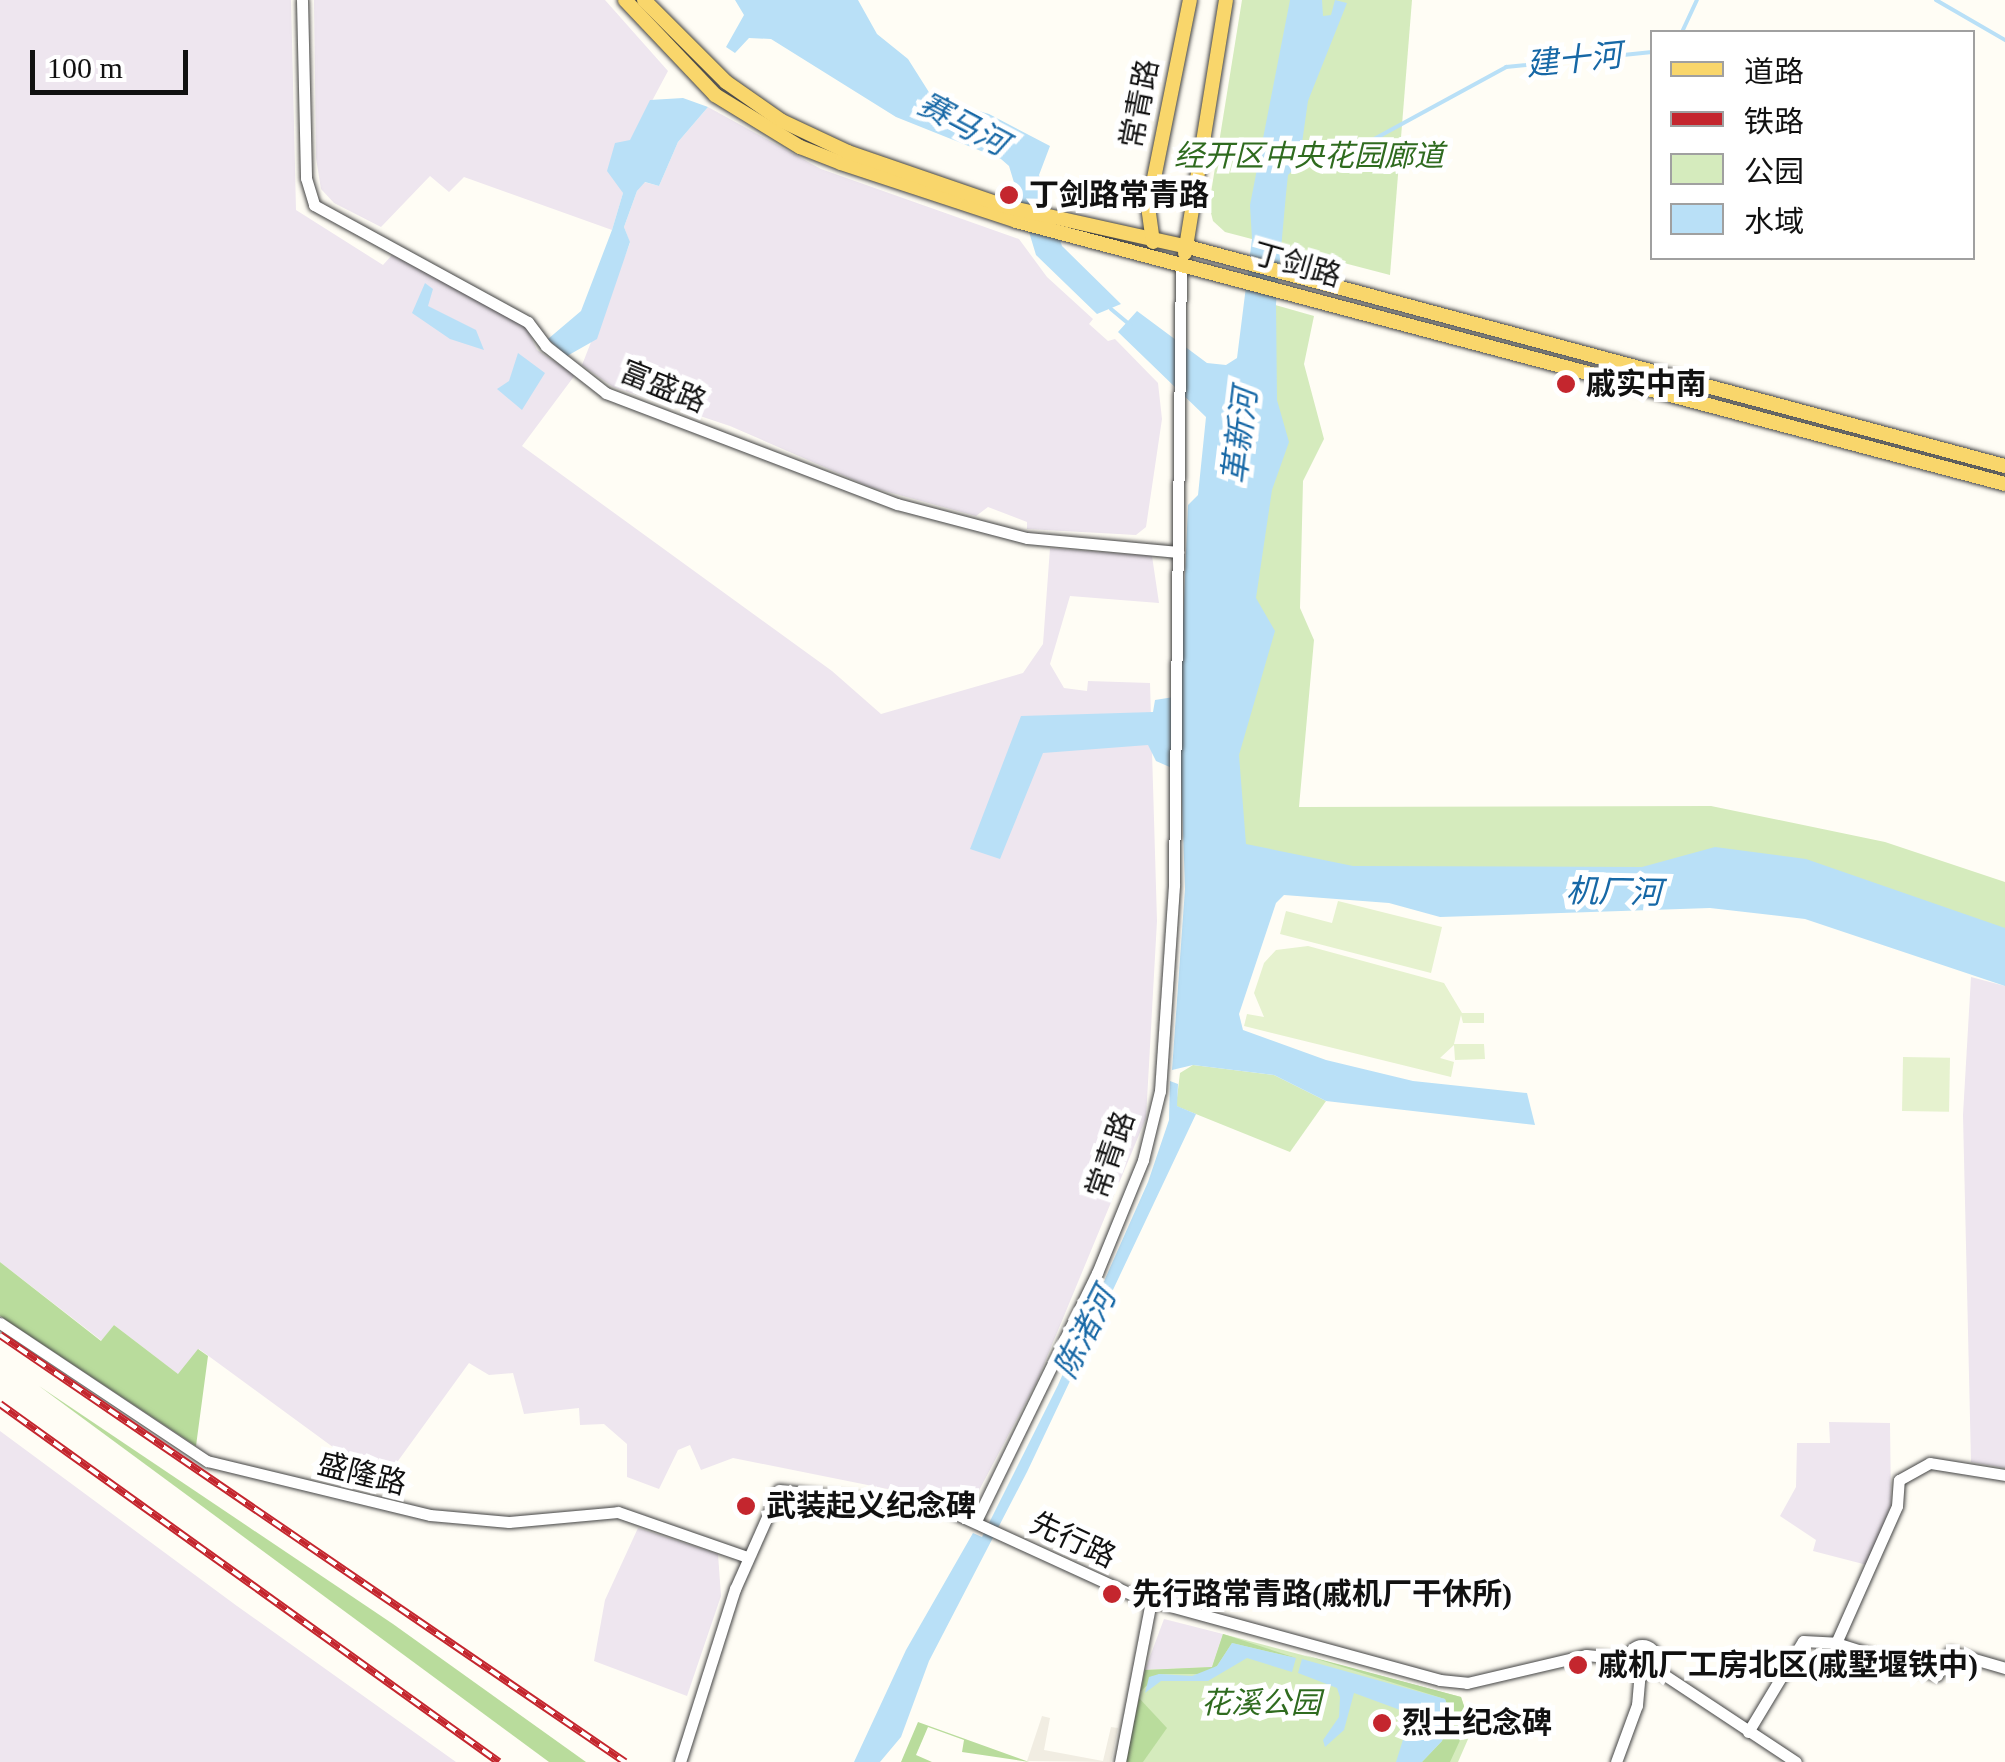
<!DOCTYPE html>
<meta charset="utf-8">
<style>
body{margin:0}
#map{position:relative;width:2005px;height:1762px;overflow:hidden;background:#fffdf5;font-family:"Times New Roman","Noto Sans SC",serif}
div>[style]{position:absolute}
.industrial>*{inset:0;background:#eee6ef}
.green>*{inset:0;background:#d5ebbd}
.forest>*{inset:0;background:#b9dc9c}
.pitch>*{inset:0;background:#e6f2cf;transform-origin:0 0}
.plaza>*{inset:0;background:#f1ede2}
.water>*{inset:0;background:#b9e0f7}
.stream>*{height:4px;margin:-2px;padding:0 2px;transform-origin:2px;border-radius:2px;background:#b9e0f7}
.roads{filter:drop-shadow(0 0 2px #444) drop-shadow(0 0 2px #444)}
.minor>*{height:11px;margin:-5.5px;padding:0 5.5px;transform-origin:5.5px;border-radius:5.5px;background:#fff}
.minor>.ring{margin:-5.5px;padding:0;box-sizing:content-box;background:none;border:11px solid #fff;border-radius:50%}
.major>*{height:14px;margin:-7px;padding:0 7px;transform-origin:7px;border-radius:7px;background:#f9d66b}
.rail>*{height:8px;margin-top:-4px;transform-origin:0;background:repeating-linear-gradient(90deg,#fff 0 11px,#c4262e 0 22px);box-sizing:border-box;border-block:2px solid #c4262e}
.dots>*{width:28px;height:28px;translate:-50% -50%;box-sizing:border-box;border:5px solid #fff;border-radius:50%}
span{translate:-50% -50%;white-space:nowrap;text-align:center;line-height:1.15;-webkit-text-stroke:10px #fff;paint-order:stroke}
.street-label{font-size:30px;color:#111}
.park-label{font-size:30px;color:#2f6b1f;font-style:italic}
.poi-label{font-size:30px;color:#111;font-weight:700}
.left{translate:0 -50%;text-align:left}
.water-label{font-size:32px;color:#1768a6;font-style:italic}
.legend{position:absolute;left:1650px;top:30px;width:325px;height:230px;box-sizing:border-box;background:#fff;border:2px solid #a0a0a0;margin:0;padding:12px 18px;list-style:none;font-size:30px;color:#111}
.legend li{display:flex;align-items:center;gap:20px;height:50px}
.legend b{width:50px;border:2px solid #a0a0a0}
.scale{position:absolute;left:30px;top:50px;width:158px;height:45px;box-sizing:border-box;border:5px solid #111;border-top:0;padding-left:12px;font-size:30px;line-height:35px;white-space:nowrap;color:#111;-webkit-text-stroke:8px #fff;paint-order:stroke}
</style>
<div id="map">
<div class="industrial">
<i style="clip-path:polygon(0 0,291px 0,296px 210px,383px 265px,392px 255px,525px 325px,537px 350px,575px 375px,522px 446px,832px 671px,881px 714px,1023px 673px,1043px 644px,1050px 548px,1152px 556px,1159px 603px,1070px 596px,1050px 664px,1064px 688px,1087px 691px,1088px 681px,1150px 683px,1157px 921px,1146px 1118px,1037px 1381px,975px 1498px,962px 1504px,733px 1458px,701px 1470px,690px 1445px,678px 1450px,659px 1489px,627px 1477px,627px 1444px,604px 1424px,580px 1425px,579px 1408px,524px 1414px,513px 1373px,489px 1375px,469px 1363px,382px 1483px,199px 1349px,179px 1375px,114px 1325px,102px 1341px,0 1262px)"></i>
<i style="clip-path:polygon(314px 0,605px 0,668px 71px,614px 172px,623px 193px,612px 230px,464px 177px,449px 192px,430px 176px,381px 227px,334px 203px,321px 189px,316px 158px)"></i>
<i style="clip-path:polygon(708px 107px,821px 169px,1019px 239px,1047px 277px,1093px 319px,1089px 324px,1108px 341px,1115px 339px,1158px 383px,1162px 419px,1146px 527px,1136px 535px,1027px 529px,1027px 522px,988px 507px,976px 516px,870px 487px,730px 426px,613px 387px,582px 365px,630px 243px,624px 227px,637px 191px,644px 182px,659px 186px,678px 142px)"></i>
<i style="clip-path:polygon(1971px 977px,2005px 986px,2005px 1468px,1971px 1462px,1963px 1115px)"></i>
<i style="clip-path:polygon(1829px 1422px,1890px 1423px,1891px 1505px,1867px 1565px,1813px 1551px,1816px 1540px,1780px 1516px,1796px 1487px,1797px 1443px,1830px 1443px)"></i>
<i style="clip-path:polygon(0 1431px,237px 1606px,456px 1762px,0 1762px)"></i>
<i style="clip-path:polygon(638px 1528px,718px 1554px,721px 1596px,687px 1696px,594px 1661px,605px 1600px)"></i>
<i style="clip-path:polygon(1164px 1619px,1223px 1634px,1212px 1667px,1145px 1670px)"></i>
</div>
<div class="green">
<i style="clip-path:polygon(1242px 0,1412px 0,1390px 275px,1225px 232px,1213px 221px,1209px 205px)"></i>
<i style="clip-path:polygon(1261px 301px,1314px 316px,1304px 364px,1324px 439px,1303px 481px,1300px 608px,1314px 640px,1299px 807px,1711px 806px,1885px 842px,2005px 882px,2005px 945px,1839px 890px,1440px 878px,1232px 861px)"></i>
<i style="clip-path:polygon(1193px 1065px,1274px 1075px,1326px 1101px,1290px 1152px,1176px 1106px,1180px 1073px)"></i>
<i style="clip-path:polygon(1223px 1634px,1461px 1697px,1472px 1730px,1458px 1762px,1126px 1762px,1145px 1670px,1212px 1667px)"></i>
</div>
<div class="forest">
<i style="clip-path:polygon(0 1262px,101px 1341px,114px 1325px,178px 1374px,198px 1349px,208px 1356px,196px 1446px,0 1316px)"></i>
<i style="clip-path:polygon(39px 1386px,393px 1624px,586px 1762px,549px 1762px)"></i>
<i style="clip-path:polygon(1223px 1634px,1296px 1658px,1232px 1643px,1217px 1666px,1203px 1674px,1159px 1674px,1141px 1691px,1145px 1670px,1212px 1667px)"></i>
<i style="clip-path:polygon(1304px 1655px,1461px 1697px,1469px 1721px,1450px 1762px,1422px 1762px,1442px 1741px,1451px 1715px,1445px 1699px)"></i>
<i style="clip-path:polygon(1139px 1698px,1167px 1728px,1143px 1762px,1126px 1762px)"></i>
<i style="clip-path:polygon(918px 1722px,1029px 1762px,962px 1752px,964px 1740px,928px 1727px,916px 1755px,932px 1762px,901px 1762px)"></i>
</div>
<div class="pitch">
<i style="clip-path:polygon(1338px 901px,1442px 927px,1431px 973px,1280px 934px,1286px 911px,1332px 923px)"></i>
<i style="clip-path:polygon(1308px 946px,1444px 983px,1462px 1013px,1484px 1013px,1484px 1023px,1463px 1023px,1461px 1015px,1454px 1044px,1484px 1044px,1485px 1059px,1455px 1060px,1454px 1045px,1440px 1058px,1454px 1062px,1451px 1077px,1244px 1026px,1247px 1014px,1264px 1017px,1254px 993px,1264px 963px,1276px 950px)"></i>
<i style="left:1903px;top:1057px;width:47px;height:54px;rotate:1deg"></i>
</div>
<div class="plaza">
<i style="clip-path:polygon(1042px 1716px,1050px 1718px,1044px 1750px,1103px 1761px,1111px 1727px,1118px 1728px,1111px 1762px,1027px 1761px)"></i>
</div>
<div class="water">
<i style="clip-path:polygon(735px 0,858px 0,877px 34px,908px 59px,932px 97px,989px 114px,1050px 146px,1039px 175px,1062px 246px,1121px 304px,1097px 314px,1036px 255px,1009px 166px,1001px 159px,896px 117px,771px 39px,749px 38px,735px 53px,726px 47px,744px 15px)"></i>
<i style="clip-path:polygon(1290px 0,1322px 0,1323px 16px,1331px 15px,1335px 0,1347px 3px,1308px 101px,1299px 164px,1288px 175px,1286px 194px,1276px 304px,1277px 400px,1289px 442px,1272px 490px,1256px 598px,1275px 631px,1239px 755px,1246px 844px,1353px 866px,1642px 867px,1715px 847px,1806px 859px,2005px 928px,2005px 986px,1805px 919px,1710px 908px,1440px 917px,1389px 903px,1284px 895px,1276px 903px,1239px 1014px,1243px 1030px,1326px 1060px,1413px 1081px,1527px 1093px,1535px 1125px,1326px 1101px,1274px 1075px,1193px 1065px,1172px 1070px,1185px 889px,1181px 772px,1156px 761px,1148px 745px,1043px 753px,1000px 859px,970px 849px,1021px 716px,1153px 712px,1155px 700px,1180px 696px,1188px 505px,1198px 495px,1206px 417px,1118px 332px,1137px 311px,1207px 363px,1226px 365px,1237px 358px,1252px 239px,1250px 205px)"></i>
<i style="clip-path:polygon(683px 98px,708px 107px,678px 142px,659px 186px,645px 182px,637px 191px,624px 227px,630px 242px,597px 339px,567px 356px,548px 339px,581px 311px,612px 230px,623px 193px,607px 171px,615px 143px,630px 140px,650px 100px)"></i>
<i style="clip-path:polygon(425px 283px,433px 289px,428px 306px,476px 330px,484px 350px,450px 339px,412px 313px)"></i>
<i style="clip-path:polygon(518px 353px,545px 373px,522px 410px,497px 389px,509px 381px)"></i>
<i style="clip-path:polygon(1170px 1081px,1178px 1084px,1177px 1106px,1196px 1114px,1027px 1472px,929px 1661px,901px 1737px,880px 1762px,854px 1762px,906px 1650px,973px 1533px,982px 1537px,1058px 1385px,1148px 1182px,1169px 1120px)"></i>
<i style="clip-path:polygon(1232px 1643px,1296px 1658px,1292px 1672px,1247px 1658px,1208px 1681px,1161px 1681px,1145px 1693px,1149px 1677px,1159px 1674px,1192px 1676px,1217px 1666px)"></i>
<i style="clip-path:polygon(1302px 1659px,1445px 1699px,1451px 1715px,1442px 1741px,1422px 1762px,1396px 1762px,1411px 1714px,1354px 1693px,1344px 1730px,1325px 1747px,1323px 1740px,1339px 1717px,1340px 1697px,1337px 1688px,1298px 1673px)"></i>
</div>
<div class="stream">
<i style="left:1936px;top:0;width:80px;rotate:30.1deg"></i>
<i style="left:1682px;top:32px;width:35px;rotate:-65deg"></i>
<i style="left:1297px;top:152px;width:38px;rotate:5deg"></i>
<i style="left:1335px;top:155px;width:32px;rotate:-20deg"></i>
<i style="left:1365px;top:144px;width:161px;rotate:-28.6deg"></i>
<i style="left:1506px;top:67px;width:147px;rotate:-5.9deg"></i>
<i style="left:1111px;top:309px;width:25px;rotate:40deg"></i>
</div>
<div class="roads">
<div class="minor">
<i style="left:302px;top:0;width:178px;rotate:88.7deg"></i>
<i style="left:306px;top:178px;width:28px;rotate:73deg"></i>
<i style="left:314px;top:205px;width:244px;rotate:28.7deg"></i>
<i style="left:528px;top:322px;width:30px;rotate:53deg"></i>
<i style="left:546px;top:346px;width:76px;rotate:38.1deg"></i>
<i style="left:606px;top:393px;width:311px;rotate:20.9deg"></i>
<i style="left:897px;top:504px;width:134px;rotate:14.7deg"></i>
<i style="left:1027px;top:538px;width:152px;rotate:5.3deg"></i>
<i style="left:0;top:1323px;width:249px;rotate:33.7deg"></i>
<i style="left:207px;top:1461px;width:229px;rotate:13.6deg"></i>
<i style="left:430px;top:1515px;width:79px;rotate:5.1deg"></i>
<i style="left:509px;top:1522px;width:109px;rotate:-5.2deg"></i>
<i style="left:618px;top:1512px;width:137px;rotate:19.2deg"></i>
<i style="left:976px;top:1521px;width:276px;rotate:-64deg"></i>
<i style="left:1097px;top:1273px;width:122px;rotate:-67.8deg"></i>
<i style="left:1143px;top:1160px;width:71px;rotate:-76.2deg"></i>
<i style="left:1160px;top:1091px;width:206px;rotate:-86.1deg"></i>
<i style="left:1174px;top:885px;width:623px;rotate:-89.36deg"></i>
<i style="left:1836px;top:1643px;width:150px;rotate:-66deg"></i>
<i style="left:1897px;top:1506px;width:26px;rotate:-86deg"></i>
<i style="left:1899px;top:1480px;width:35px;rotate:-29deg"></i>
<i style="left:1930px;top:1463px;width:76px;rotate:9.1deg"></i>
<i class="ring" style="left:1628px;top:1645px;width:17px;height:17px"></i>
<i style="left:1654px;top:1668px;width:170px;rotate:33.5deg"></i>
<i style="left:1748px;top:1732px;width:106px;rotate:-58.9deg"></i>
<i style="left:1803px;top:1641px;width:33px;rotate:3deg"></i>
<i style="left:1836px;top:1643px;width:106px;rotate:17.6deg"></i>
<i style="left:1937px;top:1675px;width:26px;rotate:-61deg"></i>
<i style="left:1950px;top:1652px;width:57px;rotate:16.2deg"></i>
<i style="left:680px;top:1762px;width:182px;rotate:-72.4deg"></i>
<i style="left:735px;top:1589px;width:108px;rotate:-66deg"></i>
<i style="left:779px;top:1490px;width:165px;rotate:6.3deg"></i>
<i style="left:943px;top:1508px;width:213px;rotate:24.6deg"></i>
<i style="left:1137px;top:1597px;width:314px;rotate:15.3deg"></i>
<i style="left:1440px;top:1680px;width:27px;rotate:6deg"></i>
<i style="left:1467px;top:1683px;width:122px;rotate:-13.2deg"></i>
<i style="left:1586px;top:1655px;width:42px;rotate:5.4deg"></i>
<i style="left:1120px;top:1762px;width:164px;rotate:-79.1deg"></i>
<i style="left:1616px;top:1762px;width:61px;rotate:-69.8deg"></i>
<i style="left:1637px;top:1705px;width:32px;rotate:-85deg"></i>
</div>
<div class="major">
<i style="left:625px;top:0;width:131px;rotate:46.5deg"></i>
<i style="left:715px;top:95px;width:100px;rotate:31.5deg"></i>
<i style="left:800px;top:147px;width:44px;rotate:21.3deg"></i>
<i style="left:841px;top:163px;width:184px;rotate:18.3deg"></i>
<i style="left:1016px;top:221px;width:1023px;rotate:14.89deg"></i>
<i style="left:644px;top:0;width:116px;rotate:45deg"></i>
<i style="left:726px;top:82px;width:68px;rotate:34.9deg"></i>
<i style="left:782px;top:121px;width:73px;rotate:25.2deg"></i>
<i style="left:848px;top:152px;width:169px;rotate:19deg"></i>
<i style="left:1008px;top:207px;width:184px;rotate:12.5deg"></i>
<i style="left:1188px;top:247px;width:846px;rotate:15.01deg"></i>
<i style="left:1153px;top:242px;width:34px;rotate:-98deg"></i>
<i style="left:1148px;top:208px;width:212px;rotate:-78.6deg"></i>
<i style="left:1185px;top:253px;width:256px;rotate:-80.8deg"></i>
</div>
</div>
<div class="rail">
<i style="left:0;top:1335px;width:757px;rotate:34.34deg"></i>
<i style="left:0;top:1404px;width:614px;rotate:35.66deg"></i>
</div>
<div class="dots">
<i style="left:1009px;top:195px;background:#c4262e"></i>
<i style="left:1566px;top:384px;background:#c4262e"></i>
<i style="left:746px;top:1506px;background:#c4262e"></i>
<i style="left:1112px;top:1594px;background:#c4262e"></i>
<i style="left:1578px;top:1665px;background:#c4262e"></i>
<i style="left:1382px;top:1723px;background:#c4262e"></i>
</div>
<div class="street-label">
<span style="left:1140px;top:104px;rotate:-79deg">常青路</span>
<span style="left:1297px;top:265px;rotate:16deg">丁剑路</span>
<span style="left:663px;top:387px;rotate:22deg">富盛路</span>
<span style="left:1111px;top:1155px;rotate:-71deg">常青路</span>
<span style="left:362px;top:1474px;rotate:14deg">盛隆路</span>
<span style="left:1073px;top:1540px;rotate:25deg">先行路</span>
</div>
<div class="park-label">
<span style="left:1309px;top:156px">经开区中央花园廊道</span>
<span style="left:1261px;top:1703px">花溪公园</span>
</div>
<div class="poi-label">
<span class="left" style="left:1029px;top:195px">丁剑路常青路</span>
<span class="left" style="left:1586px;top:384px">戚实中南</span>
<span class="left" style="left:766px;top:1506px">武装起义纪念碑</span>
<span class="left" style="left:1132px;top:1594px">先行路常青路(戚机厂干休所)</span>
<span class="left" style="left:1598px;top:1665px">戚机厂工房北区(戚墅堰铁中)</span>
<span class="left" style="left:1402px;top:1723px">烈士纪念碑</span>
</div>
<div class="water-label">
<span style="left:1574px;top:60px;rotate:-6deg">建十河</span>
<span style="left:963px;top:124px;rotate:28deg">赛马河</span>
<span style="left:1240px;top:436px;rotate:-83deg">革新河</span>
<span style="left:1614px;top:892px;rotate:1deg">机厂河</span>
<span style="left:1085px;top:1333px;rotate:-63deg">陈渚河</span>
</div>
<ul class="legend">
<li><b style="height:12px;background:#f9d66b"></b>道路</li>
<li><b style="height:12px;background:#c4262e"></b>铁路</li>
<li><b style="height:28px;background:#d5ebbd"></b>公园</li>
<li><b style="height:28px;background:#b9e0f7"></b>水域</li>
</ul>
<div class="scale">100 m</div>
</div>
